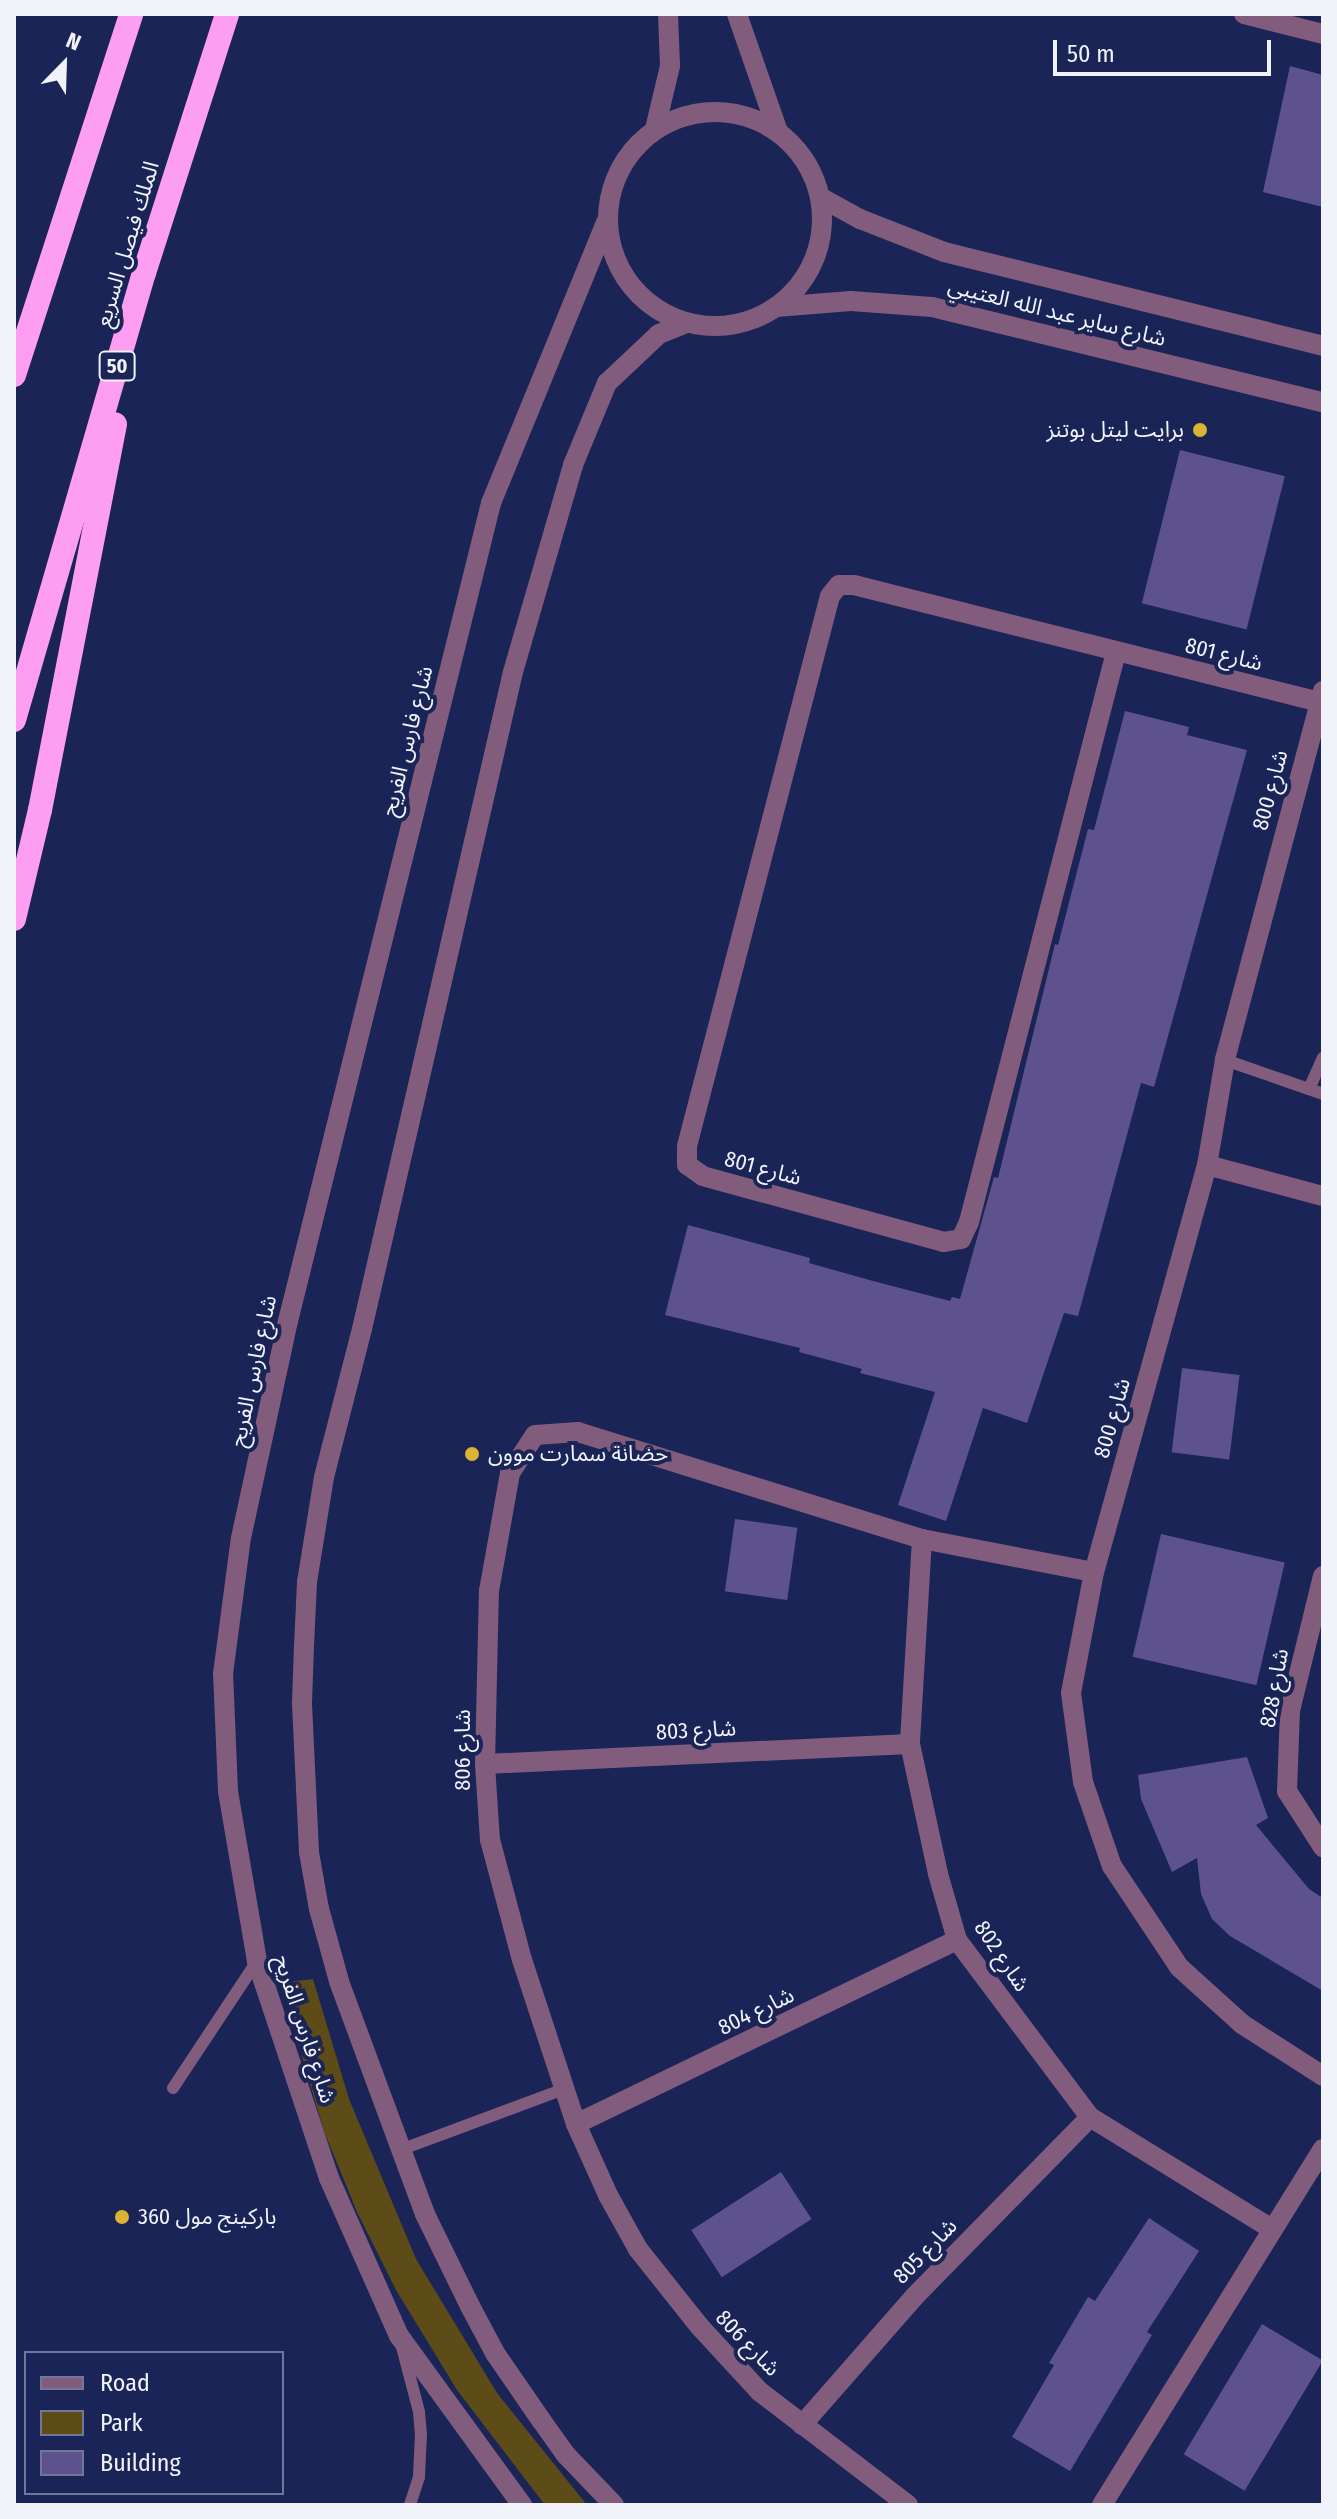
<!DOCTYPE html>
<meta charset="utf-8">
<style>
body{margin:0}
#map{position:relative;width:1337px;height:2519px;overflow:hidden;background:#1a2456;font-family:"Fira Sans Condensed","Noto Sans Arabic",sans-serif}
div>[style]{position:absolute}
.green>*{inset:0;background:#5d4c17}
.building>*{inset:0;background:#5d528e;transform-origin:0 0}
.service>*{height:12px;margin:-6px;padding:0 6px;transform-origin:6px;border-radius:6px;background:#825c7d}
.minor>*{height:20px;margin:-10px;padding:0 10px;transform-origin:10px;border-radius:10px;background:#825c7d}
.tertiary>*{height:20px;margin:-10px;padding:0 10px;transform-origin:10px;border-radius:10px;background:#825c7d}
.tertiary>.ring{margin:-10px;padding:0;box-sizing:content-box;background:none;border:20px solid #825c7d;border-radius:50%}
.motorway>*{height:24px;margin:-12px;padding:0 12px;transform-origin:12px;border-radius:12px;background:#fd9ef3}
.dots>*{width:22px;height:22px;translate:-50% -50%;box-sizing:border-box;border:4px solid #1a2456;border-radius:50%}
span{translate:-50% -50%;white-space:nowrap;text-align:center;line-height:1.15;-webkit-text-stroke:8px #1a2456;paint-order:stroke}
.shield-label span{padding:2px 6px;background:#1a2456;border:2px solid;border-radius:6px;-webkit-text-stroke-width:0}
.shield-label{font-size:20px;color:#f1f3fa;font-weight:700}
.street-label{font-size:22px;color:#f1f3fa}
.poi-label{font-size:22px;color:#f1f3fa}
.right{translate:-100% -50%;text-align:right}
.left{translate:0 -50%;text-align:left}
.frame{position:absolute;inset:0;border:16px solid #f1f3fa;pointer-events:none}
.legend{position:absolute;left:24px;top:2351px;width:260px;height:144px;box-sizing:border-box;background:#1a2456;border:2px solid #707798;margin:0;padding:10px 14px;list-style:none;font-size:24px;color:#f1f3fa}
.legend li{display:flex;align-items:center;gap:16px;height:40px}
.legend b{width:40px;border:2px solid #707798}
.north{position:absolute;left:24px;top:24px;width:80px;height:80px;-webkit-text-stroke:6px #1a2456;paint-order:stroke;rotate:23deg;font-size:22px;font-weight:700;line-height:32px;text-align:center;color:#f1f3fa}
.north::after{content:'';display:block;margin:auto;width:28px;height:36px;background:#f1f3fa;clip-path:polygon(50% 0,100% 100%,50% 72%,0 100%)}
.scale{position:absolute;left:1053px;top:40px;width:218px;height:36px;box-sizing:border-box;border:4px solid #f1f3fa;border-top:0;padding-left:10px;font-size:24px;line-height:28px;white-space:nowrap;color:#f1f3fa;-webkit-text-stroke:6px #1a2456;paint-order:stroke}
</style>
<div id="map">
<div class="green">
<i style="clip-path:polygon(313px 1979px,349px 2099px,416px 2259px,497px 2393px,587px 2505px,545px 2505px,457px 2390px,396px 2290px,357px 2212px,324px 2131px,280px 1983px)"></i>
</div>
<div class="building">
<i style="clip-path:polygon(1290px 66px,1323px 75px,1323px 207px,1263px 192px)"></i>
<i style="left:1180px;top:450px;width:108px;height:158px;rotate:14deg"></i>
<i style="clip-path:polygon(1125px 711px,1189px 727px,1187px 735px,1247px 750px,1154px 1087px,1141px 1083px,1078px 1316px,1064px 1313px,1027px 1423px,983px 1408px,946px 1521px,898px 1505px,935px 1392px,860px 1373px,862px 1369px,799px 1352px,800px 1348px,665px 1315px,688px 1225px,810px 1258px,809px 1263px,873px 1281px,950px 1301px,952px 1297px,960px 1299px,994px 1177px,998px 1178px,1055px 944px,1058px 945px,1088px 829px,1094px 830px)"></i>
<i style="left:1182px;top:1368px;width:58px;height:85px;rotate:7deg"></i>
<i style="left:735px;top:1519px;width:63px;height:73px;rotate:8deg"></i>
<i style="left:1161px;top:1534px;width:127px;height:126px;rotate:13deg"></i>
<i style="clip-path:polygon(1247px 1757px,1268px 1818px,1256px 1825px,1309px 1889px,1323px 1898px,1323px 1991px,1230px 1936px,1212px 1919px,1201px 1894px,1197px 1858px,1172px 1872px,1141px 1799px,1138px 1775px)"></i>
<i style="left:781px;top:2172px;width:56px;height:107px;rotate:57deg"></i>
<i style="clip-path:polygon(1149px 2218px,1199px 2251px,1147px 2332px,1152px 2335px,1070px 2471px,1012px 2437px,1054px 2365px,1049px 2363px,1088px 2297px,1095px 2301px)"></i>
<i style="left:1262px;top:2324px;width:71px;height:152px;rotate:31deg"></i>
</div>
<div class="service">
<i style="left:1225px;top:1060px;width:104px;rotate:19.1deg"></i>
<i style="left:1309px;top:1089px;width:34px;rotate:-66deg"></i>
<i style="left:173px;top:2088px;width:152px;rotate:-56.5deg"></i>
<i style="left:400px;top:2150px;width:175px;rotate:-20.4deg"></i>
<i style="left:402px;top:2347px;width:67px;rotate:75.3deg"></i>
<i style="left:419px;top:2412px;width:22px;rotate:85deg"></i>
<i style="left:421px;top:2434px;width:43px;rotate:92.7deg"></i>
<i style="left:419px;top:2477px;width:29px;rotate:108deg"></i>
</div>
<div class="minor">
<i style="left:1244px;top:14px;width:81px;rotate:14.2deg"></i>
<i style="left:1116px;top:652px;width:589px;rotate:104.46deg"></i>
<i style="left:969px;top:1222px;width:19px;rotate:115deg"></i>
<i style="left:961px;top:1239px;width:17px;rotate:170deg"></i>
<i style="left:944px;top:1242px;width:250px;rotate:-164.7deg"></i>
<i style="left:703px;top:1176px;width:19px;rotate:-145deg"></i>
<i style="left:687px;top:1165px;width:19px;rotate:-90deg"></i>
<i style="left:687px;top:1146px;width:568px;rotate:-75.43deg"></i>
<i style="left:830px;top:596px;width:14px;rotate:-51deg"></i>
<i style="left:839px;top:585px;width:15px"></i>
<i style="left:854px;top:585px;width:479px;rotate:14.1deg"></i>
<i style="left:1323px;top:691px;width:382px;rotate:104.9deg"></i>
<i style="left:1225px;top:1060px;width:107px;rotate:99.7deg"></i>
<i style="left:1207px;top:1165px;width:422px;rotate:105.5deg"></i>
<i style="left:1094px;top:1572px;width:123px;rotate:100.8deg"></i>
<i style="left:1071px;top:1693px;width:90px;rotate:82.3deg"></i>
<i style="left:1083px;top:1782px;width:89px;rotate:71deg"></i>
<i style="left:1112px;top:1866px;width:121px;rotate:56.4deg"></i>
<i style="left:1179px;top:1967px;width:85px;rotate:42.1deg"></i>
<i style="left:1242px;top:2024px;width:96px;rotate:32.7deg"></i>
<i style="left:1207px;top:1165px;width:120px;rotate:15deg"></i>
<i style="left:922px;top:1539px;width:205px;rotate:93.4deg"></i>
<i style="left:910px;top:1744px;width:133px;rotate:77.8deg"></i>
<i style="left:938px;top:1874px;width:69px;rotate:73.9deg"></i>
<i style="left:957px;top:1940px;width:221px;rotate:53.1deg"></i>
<i style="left:1090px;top:2117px;width:214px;rotate:31.6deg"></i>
<i style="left:1323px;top:1576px;width:138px;rotate:103.8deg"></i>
<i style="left:1290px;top:1710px;width:81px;rotate:92.1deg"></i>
<i style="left:1287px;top:1791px;width:67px;rotate:57.3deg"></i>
<i style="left:485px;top:1764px;width:425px;rotate:-2.7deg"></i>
<i style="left:576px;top:2124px;width:423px;rotate:-25.8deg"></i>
<i style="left:802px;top:2425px;width:170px;rotate:-48.8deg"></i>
<i style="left:914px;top:2297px;width:252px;rotate:-45.6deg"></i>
<i style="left:908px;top:2505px;width:186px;rotate:-142.6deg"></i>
<i style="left:760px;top:2392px;width:88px;rotate:-132.7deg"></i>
<i style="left:700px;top:2327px;width:100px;rotate:-128.5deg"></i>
<i style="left:638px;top:2249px;width:62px;rotate:-119.1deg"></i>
<i style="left:608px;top:2195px;width:78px;rotate:-114.3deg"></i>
<i style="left:576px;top:2124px;width:173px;rotate:-108.2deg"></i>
<i style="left:522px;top:1960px;width:124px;rotate:-104.9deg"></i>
<i style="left:490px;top:1840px;width:76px;rotate:-93.8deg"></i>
<i style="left:485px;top:1764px;width:173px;rotate:-88.7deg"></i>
<i style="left:489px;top:1591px;width:120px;rotate:-79.9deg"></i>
<i style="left:510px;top:1473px;width:45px;rotate:-56.7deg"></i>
<i style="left:535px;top:1435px;width:43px;rotate:-4deg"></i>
<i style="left:578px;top:1432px;width:360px;rotate:17.3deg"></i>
<i style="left:922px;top:1539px;width:175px;rotate:10.9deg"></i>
<i style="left:1102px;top:2505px;width:419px;rotate:-58.2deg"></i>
</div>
<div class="tertiary">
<i style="left:737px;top:14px;width:125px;rotate:70.8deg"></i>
<i class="ring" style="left:608px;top:112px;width:194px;height:194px"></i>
<i style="left:655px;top:129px;width:65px;rotate:-76.6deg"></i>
<i style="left:670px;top:66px;width:52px;rotate:-92.2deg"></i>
<i style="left:820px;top:197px;width:46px;rotate:28.8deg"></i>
<i style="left:860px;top:219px;width:90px;rotate:21.4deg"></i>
<i style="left:944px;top:252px;width:390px;rotate:13.9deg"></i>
<i style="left:776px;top:307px;width:75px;rotate:-4.6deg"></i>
<i style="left:851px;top:301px;width:81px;rotate:4.2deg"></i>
<i style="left:932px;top:307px;width:402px;rotate:13.7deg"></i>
<i style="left:522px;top:2505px;width:209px;rotate:-126deg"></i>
<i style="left:399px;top:2336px;width:173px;rotate:-113.9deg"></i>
<i style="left:329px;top:2178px;width:229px;rotate:-108.4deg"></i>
<i style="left:257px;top:1961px;width:172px;rotate:-99.7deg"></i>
<i style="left:228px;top:1791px;width:117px;rotate:-92.4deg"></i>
<i style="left:223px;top:1674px;width:137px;rotate:-82.5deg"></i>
<i style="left:241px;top:1538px;width:222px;rotate:-77.8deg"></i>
<i style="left:288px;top:1321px;width:843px;rotate:-76.06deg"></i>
<i style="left:491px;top:503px;width:303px;rotate:-67.7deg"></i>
<i style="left:614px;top:2505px;width:69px;rotate:-133.8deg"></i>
<i style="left:566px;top:2455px;width:43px;rotate:-125.5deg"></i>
<i style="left:541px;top:2420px;width:81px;rotate:-124.5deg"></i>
<i style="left:495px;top:2353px;width:53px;rotate:-118deg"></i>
<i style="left:470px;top:2306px;width:102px;rotate:-116.1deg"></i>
<i style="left:425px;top:2214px;width:248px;rotate:-110.3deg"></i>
<i style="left:339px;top:1981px;width:75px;rotate:-105.5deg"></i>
<i style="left:319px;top:1909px;width:58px;rotate:-100deg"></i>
<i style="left:309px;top:1852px;width:149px;rotate:-92.7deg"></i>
<i style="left:302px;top:1703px;width:57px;rotate:-88deg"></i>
<i style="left:304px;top:1646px;width:64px;rotate:-87.3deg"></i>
<i style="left:307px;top:1582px;width:106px;rotate:-80.8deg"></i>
<i style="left:324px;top:1477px;width:153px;rotate:-75.6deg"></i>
<i style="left:362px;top:1329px;width:674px;rotate:-77.06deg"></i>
<i style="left:513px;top:672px;width:216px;rotate:-73.8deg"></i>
<i style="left:573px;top:465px;width:89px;rotate:-67.5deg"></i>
<i style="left:607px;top:383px;width:71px;rotate:-43.3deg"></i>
<i style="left:659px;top:334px;width:29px;rotate:-22deg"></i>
</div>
<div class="motorway">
<i style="left:14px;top:375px;width:379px;rotate:-72deg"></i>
<i style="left:14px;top:720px;width:466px;rotate:-73.8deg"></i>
<i style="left:144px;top:273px;width:272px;rotate:-72.2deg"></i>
<i style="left:14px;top:919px;width:112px;rotate:-76.6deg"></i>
<i style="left:40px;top:810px;width:393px;rotate:-79deg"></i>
</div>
<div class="dots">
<i style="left:1200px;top:430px;background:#dab333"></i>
<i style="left:472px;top:1454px;background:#dab333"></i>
<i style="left:122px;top:2217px;background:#dab333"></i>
</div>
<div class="shield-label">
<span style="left:117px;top:366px">50</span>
</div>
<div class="street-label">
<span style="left:127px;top:244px;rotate:-73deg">الملك فيصل السريع</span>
<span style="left:1057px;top:312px;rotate:14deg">شارع ساير عبد الله العتيبي</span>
<span style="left:1224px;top:654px;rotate:14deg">شارع 801</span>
<span style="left:407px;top:741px;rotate:-76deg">شارع فارس الفريح</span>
<span style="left:1270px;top:790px;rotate:-75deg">شارع 800</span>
<span style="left:763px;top:1168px;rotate:15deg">شارع 801</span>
<span style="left:253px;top:1371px;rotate:-78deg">شارع فارس الفريح</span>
<span style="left:1112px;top:1418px;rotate:-74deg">شارع 800</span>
<span style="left:1274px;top:1688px;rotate:-80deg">شارع 828</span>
<span style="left:696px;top:1730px;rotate:-3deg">شارع 803</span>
<span style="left:463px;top:1750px;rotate:-90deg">شارع 806</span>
<span style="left:1002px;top:1956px;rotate:56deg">شارع 802</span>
<span style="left:756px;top:2011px;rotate:-26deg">شارع 804</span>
<span style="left:305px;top:2029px;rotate:72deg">شارع فارس الفريح</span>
<span style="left:925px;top:2251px;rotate:-46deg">شارع 805</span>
<span style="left:748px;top:2343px;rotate:46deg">شارع 806</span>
</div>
<div class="poi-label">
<span class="right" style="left:1184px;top:430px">برايت ليتل بوتنز</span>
<span class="left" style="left:488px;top:1454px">حضانة سمارت موون</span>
<span class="left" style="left:138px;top:2217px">باركينج مول 360</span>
</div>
<div class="frame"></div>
<ul class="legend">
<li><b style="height:10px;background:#825c7d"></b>Road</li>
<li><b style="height:22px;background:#5d4c17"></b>Park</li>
<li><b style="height:22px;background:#5d528e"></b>Building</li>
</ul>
<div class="north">N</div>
<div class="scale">50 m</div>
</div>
